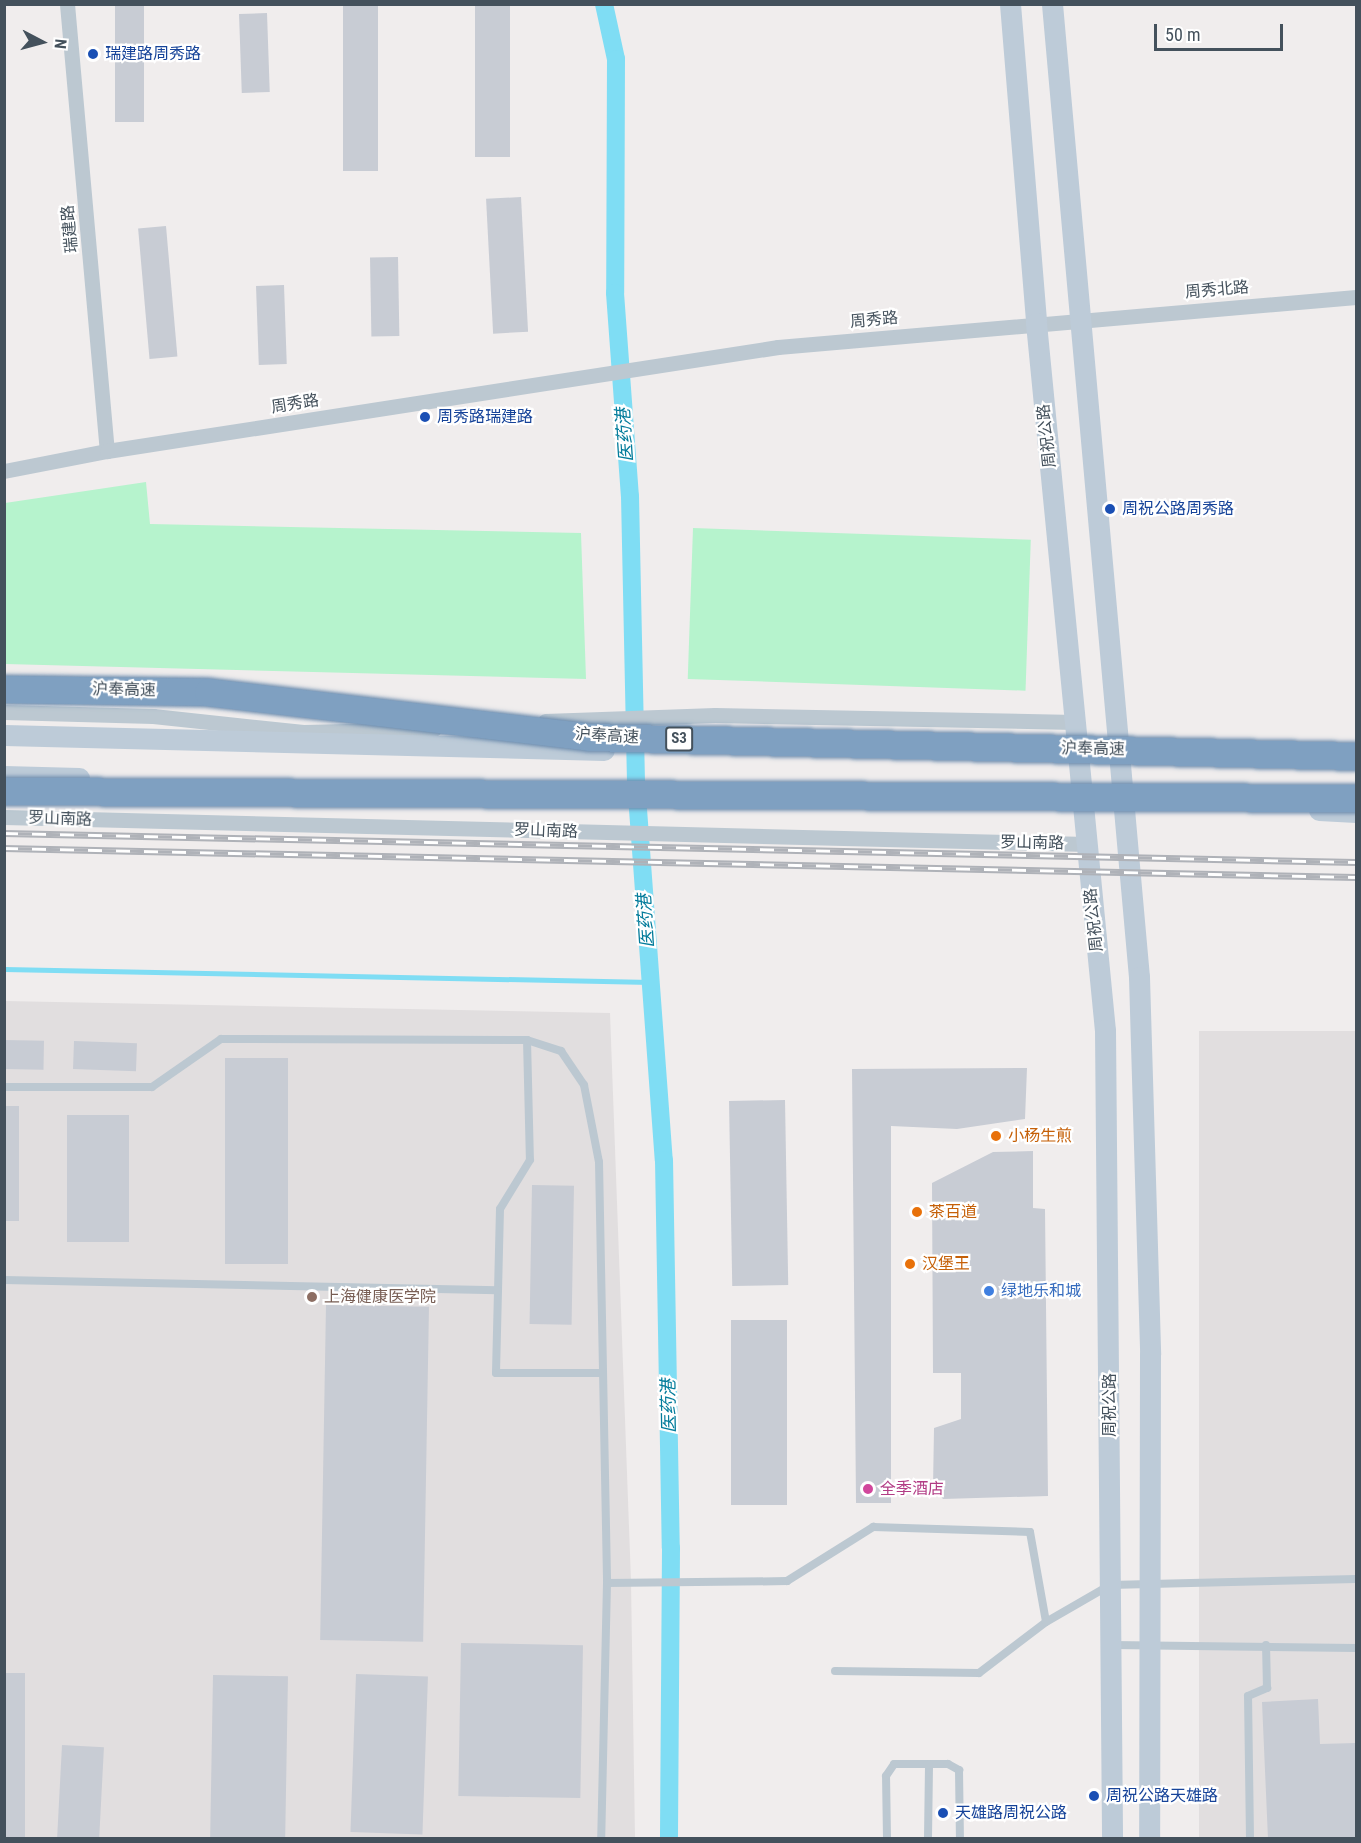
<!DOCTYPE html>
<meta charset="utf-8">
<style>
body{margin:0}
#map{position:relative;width:1361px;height:1843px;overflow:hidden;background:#f0eded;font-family:"Roboto Condensed","Noto Sans SC",sans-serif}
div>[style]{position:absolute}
.education>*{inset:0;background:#e1dedf;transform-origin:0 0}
.green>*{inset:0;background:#b6f3cd;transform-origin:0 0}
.stream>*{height:5px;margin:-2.5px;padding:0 2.5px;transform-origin:2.5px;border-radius:2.5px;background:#7fddf4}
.canal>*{height:18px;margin:-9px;padding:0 9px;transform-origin:9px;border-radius:9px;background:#7fddf4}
.building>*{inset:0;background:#c8ccd4;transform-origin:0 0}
.lane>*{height:8px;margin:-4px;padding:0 4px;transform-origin:4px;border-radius:4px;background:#bcc8d1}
.street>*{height:15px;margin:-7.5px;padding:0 7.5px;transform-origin:7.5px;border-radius:7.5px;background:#bcc8d1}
.secondary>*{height:21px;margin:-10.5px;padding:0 10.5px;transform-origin:10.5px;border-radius:10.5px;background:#bdcbd8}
.rail>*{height:7px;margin-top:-3.5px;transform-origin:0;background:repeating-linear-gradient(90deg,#fff 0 14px,#afb2b8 0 28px);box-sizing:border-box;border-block:2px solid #afb2b8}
.bridges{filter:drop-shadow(0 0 2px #6b8bad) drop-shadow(0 0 2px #6b8bad)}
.highway-bridge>*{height:27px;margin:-13.5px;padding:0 13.5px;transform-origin:13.5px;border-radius:13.5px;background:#7fa0c1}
.dots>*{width:16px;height:16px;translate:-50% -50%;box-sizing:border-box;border:3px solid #fff;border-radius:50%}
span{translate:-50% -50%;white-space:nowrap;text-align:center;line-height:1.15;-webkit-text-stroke:4.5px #fff;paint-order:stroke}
.shield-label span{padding:2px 4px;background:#fff;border:2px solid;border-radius:4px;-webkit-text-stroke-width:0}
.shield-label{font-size:15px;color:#44515c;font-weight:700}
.transit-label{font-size:16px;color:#164399}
.left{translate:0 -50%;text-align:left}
.street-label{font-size:16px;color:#44515c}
.food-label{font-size:16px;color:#c56008}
.shop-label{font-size:16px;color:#366cbe}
.education-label{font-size:16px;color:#785e54}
.hotel-label{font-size:16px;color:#b23c85}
.water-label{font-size:18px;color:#037c9b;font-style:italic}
.frame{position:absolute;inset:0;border:6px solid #44515c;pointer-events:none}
.north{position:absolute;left:12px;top:12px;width:60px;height:60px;-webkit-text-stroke:4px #fff;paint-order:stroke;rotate:96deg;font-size:16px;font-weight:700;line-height:24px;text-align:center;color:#44515c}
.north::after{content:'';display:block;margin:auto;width:21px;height:27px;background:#44515c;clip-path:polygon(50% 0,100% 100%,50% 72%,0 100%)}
.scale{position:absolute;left:1154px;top:24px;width:129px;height:27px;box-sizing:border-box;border:3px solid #44515c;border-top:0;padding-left:8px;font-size:18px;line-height:21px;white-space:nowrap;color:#44515c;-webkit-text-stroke:4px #fff;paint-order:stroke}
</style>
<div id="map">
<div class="education">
<i style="clip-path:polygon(5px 1001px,610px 1013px,631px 1581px,635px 1838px,5px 1838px)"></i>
<i style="left:1199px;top:1031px;width:157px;height:807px"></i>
</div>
<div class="green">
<i style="clip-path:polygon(146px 482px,150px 524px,581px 533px,586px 679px,5px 664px,5px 503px)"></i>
<i style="left:693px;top:528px;width:338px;height:151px;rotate:2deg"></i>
</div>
<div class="stream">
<i style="left:4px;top:969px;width:647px;rotate:1.15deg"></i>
</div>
<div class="canal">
<i style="left:604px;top:4px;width:56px;rotate:77.7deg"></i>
<i style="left:616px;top:59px;width:234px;rotate:90.2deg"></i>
<i style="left:615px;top:293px;width:204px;rotate:85.8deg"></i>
<i style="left:630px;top:496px;width:286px;rotate:88.8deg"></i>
<i style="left:636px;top:782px;width:379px;rotate:85.8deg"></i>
<i style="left:664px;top:1160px;width:388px;rotate:89deg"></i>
<i style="left:671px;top:1548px;width:290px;rotate:90.4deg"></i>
</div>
<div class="building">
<i style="left:115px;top:4px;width:29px;height:118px"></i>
<i style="left:343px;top:4px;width:35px;height:167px"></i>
<i style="left:475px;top:4px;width:35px;height:153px"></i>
<i style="left:267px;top:13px;width:79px;height:28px;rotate:88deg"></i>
<i style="left:521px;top:197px;width:135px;height:35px;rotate:87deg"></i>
<i style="left:166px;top:226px;width:131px;height:28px;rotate:85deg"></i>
<i style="left:398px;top:257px;width:79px;height:28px;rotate:89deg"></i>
<i style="left:284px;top:285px;width:79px;height:28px;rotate:88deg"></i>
<i style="left:4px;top:1040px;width:40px;height:29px;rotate:1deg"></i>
<i style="left:74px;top:1041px;width:63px;height:28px;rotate:2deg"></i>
<i style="left:225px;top:1058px;width:63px;height:206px"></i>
<i style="clip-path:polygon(1027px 1068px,1025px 1119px,957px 1129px,891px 1126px,891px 1503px,856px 1503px,852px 1069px)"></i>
<i style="left:785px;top:1100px;width:185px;height:56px;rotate:89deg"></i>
<i style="left:4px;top:1106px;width:15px;height:115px"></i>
<i style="left:67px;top:1115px;width:62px;height:127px"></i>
<i style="clip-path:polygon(1033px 1151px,1033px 1208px,1045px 1209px,1048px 1496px,943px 1499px,933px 1487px,934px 1428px,961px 1419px,961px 1373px,933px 1373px,932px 1183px,993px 1152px)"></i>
<i style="left:532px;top:1185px;width:42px;height:139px;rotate:1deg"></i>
<i style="left:326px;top:1305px;width:103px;height:335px;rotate:1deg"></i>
<i style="left:731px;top:1320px;width:56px;height:185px"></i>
<i style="left:461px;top:1643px;width:122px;height:153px;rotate:1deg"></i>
<i style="left:4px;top:1673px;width:21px;height:166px"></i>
<i style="left:356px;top:1674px;width:72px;height:158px;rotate:2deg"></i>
<i style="left:213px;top:1675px;width:75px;height:164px;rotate:1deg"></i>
<i style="clip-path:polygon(1318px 1699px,1320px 1744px,1356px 1743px,1356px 1839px,1268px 1839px,1262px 1702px)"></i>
<i style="left:62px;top:1745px;width:42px;height:94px;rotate:3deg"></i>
</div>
<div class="lane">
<i style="left:527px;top:1040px;width:120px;rotate:88.6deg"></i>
<i style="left:530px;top:1160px;width:57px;rotate:121.5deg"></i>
<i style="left:500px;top:1209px;width:164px;rotate:91.4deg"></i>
<i style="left:496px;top:1373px;width:107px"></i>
<i style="left:4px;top:1087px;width:148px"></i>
<i style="left:152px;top:1087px;width:84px;rotate:-34.8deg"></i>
<i style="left:221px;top:1039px;width:306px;rotate:0.2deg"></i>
<i style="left:527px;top:1040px;width:36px;rotate:18deg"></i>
<i style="left:561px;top:1051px;width:41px;rotate:55.9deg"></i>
<i style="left:584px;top:1085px;width:78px;rotate:79deg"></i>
<i style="left:599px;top:1162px;width:421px;rotate:88.9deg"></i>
<i style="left:607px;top:1583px;width:255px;rotate:91.3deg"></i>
<i style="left:4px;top:1280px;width:494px;rotate:1.2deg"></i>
<i style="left:607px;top:1583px;width:180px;rotate:-0.6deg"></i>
<i style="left:787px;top:1581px;width:102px;rotate:-32.1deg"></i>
<i style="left:873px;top:1527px;width:157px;rotate:1.8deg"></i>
<i style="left:1030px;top:1532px;width:91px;rotate:79.9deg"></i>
<i style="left:1112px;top:1645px;width:244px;rotate:0.7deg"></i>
<i style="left:835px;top:1671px;width:144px;rotate:0.8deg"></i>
<i style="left:979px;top:1673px;width:84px;rotate:-37.3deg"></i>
<i style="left:1046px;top:1622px;width:74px;rotate:-30deg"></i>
<i style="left:1110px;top:1585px;width:246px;rotate:-1.4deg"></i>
<i style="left:887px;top:1838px;width:62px;rotate:-90.9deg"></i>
<i style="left:886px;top:1776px;width:14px;rotate:-56deg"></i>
<i style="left:894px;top:1764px;width:54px"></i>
<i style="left:948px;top:1764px;width:13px;rotate:29deg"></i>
<i style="left:959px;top:1770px;width:68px;rotate:89.2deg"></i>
<i style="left:928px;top:1838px;width:74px;rotate:-89.2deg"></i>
<i style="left:1250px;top:1838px;width:142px;rotate:-90.8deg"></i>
<i style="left:1248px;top:1696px;width:21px;rotate:-23deg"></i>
<i style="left:1267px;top:1688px;width:43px;rotate:-91.3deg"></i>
</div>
<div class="street">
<i style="left:67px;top:4px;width:449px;rotate:84.9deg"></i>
<i style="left:4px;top:471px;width:105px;rotate:-11deg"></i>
<i style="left:107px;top:451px;width:679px;rotate:-8.81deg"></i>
<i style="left:778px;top:347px;width:580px;rotate:-4.94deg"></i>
<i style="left:4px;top:712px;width:149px;rotate:1.5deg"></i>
<i style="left:153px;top:716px;width:151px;rotate:6.1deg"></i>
<i style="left:303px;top:732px;width:131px;rotate:-1.3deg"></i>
<i style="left:545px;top:721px;width:170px;rotate:-2deg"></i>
<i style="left:715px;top:715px;width:360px;rotate:1.1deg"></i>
<i style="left:4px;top:817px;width:1083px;rotate:1.43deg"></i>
</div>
<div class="secondary">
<i style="left:1010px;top:4px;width:320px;rotate:85.3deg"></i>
<i style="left:1036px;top:323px;width:710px;rotate:84.43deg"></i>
<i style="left:1105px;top:1030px;width:808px;rotate:89.5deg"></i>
<i style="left:1052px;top:4px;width:977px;rotate:84.89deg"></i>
<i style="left:1139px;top:977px;width:377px;rotate:88.3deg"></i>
<i style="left:1150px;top:1354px;width:484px;rotate:90.1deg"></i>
<i style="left:4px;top:735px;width:600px;rotate:1.43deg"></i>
<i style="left:4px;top:776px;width:75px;rotate:1.5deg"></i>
<i style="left:1319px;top:810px;width:37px;rotate:3deg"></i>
</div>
<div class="rail">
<i style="left:4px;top:833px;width:1352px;rotate:1.23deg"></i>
<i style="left:4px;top:848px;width:1352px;rotate:1.23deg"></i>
</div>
<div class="bridges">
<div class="highway-bridge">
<i style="left:4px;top:689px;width:204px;rotate:0.8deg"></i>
<i style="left:208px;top:692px;width:384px;rotate:6.7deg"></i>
<i style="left:589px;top:737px;width:767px;rotate:1.42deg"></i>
<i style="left:4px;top:791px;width:1352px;rotate:0.3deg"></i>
</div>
</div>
<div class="dots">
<i style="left:93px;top:54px;background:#1a4fb4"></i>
<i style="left:425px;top:417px;background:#1a4fb4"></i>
<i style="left:1110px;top:509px;background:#1a4fb4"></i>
<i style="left:996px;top:1136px;background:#e8710a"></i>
<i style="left:917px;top:1212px;background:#e8710a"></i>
<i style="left:910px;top:1264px;background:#e8710a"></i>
<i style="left:989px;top:1291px;background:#3f7fe0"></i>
<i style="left:312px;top:1297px;background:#8d6e63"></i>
<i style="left:868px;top:1489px;background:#d1479c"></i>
<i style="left:1094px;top:1796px;background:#1a4fb4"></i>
<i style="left:943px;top:1813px;background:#1a4fb4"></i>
</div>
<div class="shield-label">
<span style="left:679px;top:739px">S3</span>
</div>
<div class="transit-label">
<span class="left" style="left:105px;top:54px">瑞建路周秀路</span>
<span class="left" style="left:437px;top:417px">周秀路瑞建路</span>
<span class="left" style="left:1122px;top:509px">周祝公路周秀路</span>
<span class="left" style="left:1106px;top:1796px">周祝公路天雄路</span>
<span class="left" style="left:955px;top:1813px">天雄路周祝公路</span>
</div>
<div class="street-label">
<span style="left:70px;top:229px;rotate:-95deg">瑞建路</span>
<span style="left:1217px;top:290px;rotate:-5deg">周秀北路</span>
<span style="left:874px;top:320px;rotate:-5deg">周秀路</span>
<span style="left:295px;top:404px;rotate:-9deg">周秀路</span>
<span style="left:1047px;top:436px;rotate:-96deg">周祝公路</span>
<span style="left:124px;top:690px;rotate:1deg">沪奉高速</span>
<span style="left:607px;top:736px;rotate:3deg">沪奉高速</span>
<span style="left:1093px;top:749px;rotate:1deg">沪奉高速</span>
<span style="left:60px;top:819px;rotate:2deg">罗山南路</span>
<span style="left:546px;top:831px;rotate:2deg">罗山南路</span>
<span style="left:1032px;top:843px;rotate:1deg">罗山南路</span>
<span style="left:1094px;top:920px;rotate:-96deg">周祝公路</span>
<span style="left:1110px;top:1405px;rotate:-90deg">周祝公路</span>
</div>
<div class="food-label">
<span class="left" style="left:1008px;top:1136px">小杨生煎</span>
<span class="left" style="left:929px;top:1212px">茶百道</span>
<span class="left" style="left:922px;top:1264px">汉堡王</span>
</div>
<div class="shop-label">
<span class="left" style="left:1001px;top:1291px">绿地乐和城</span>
</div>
<div class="education-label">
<span class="left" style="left:324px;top:1297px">上海健康医学院</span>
</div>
<div class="hotel-label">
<span class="left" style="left:880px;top:1489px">全季酒店</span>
</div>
<div class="water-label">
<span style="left:625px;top:435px;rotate:-94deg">医药港</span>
<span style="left:646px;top:921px;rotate:-94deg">医药港</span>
<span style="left:669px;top:1406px;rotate:-91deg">医药港</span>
</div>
<div class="frame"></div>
<div class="north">N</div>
<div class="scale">50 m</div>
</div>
